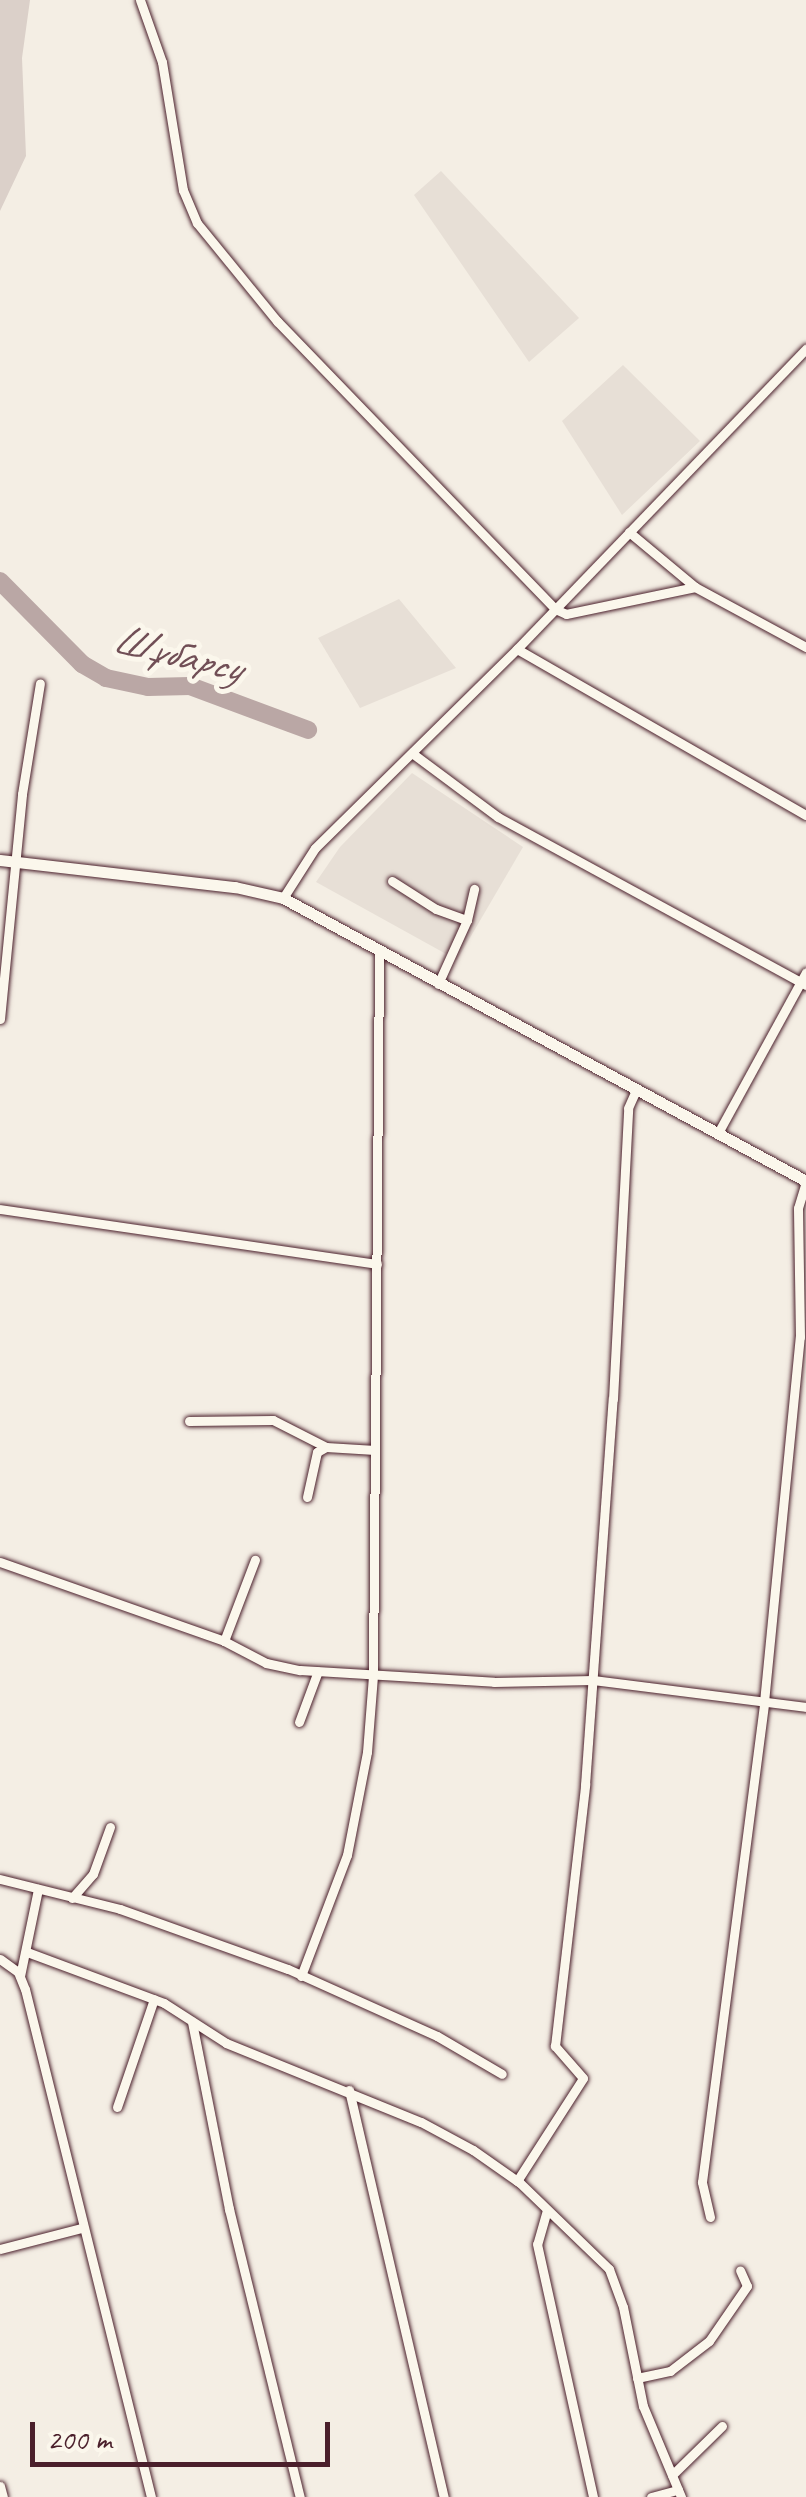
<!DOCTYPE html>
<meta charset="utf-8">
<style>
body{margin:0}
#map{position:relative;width:806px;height:2497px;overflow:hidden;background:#f4eee4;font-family:Caveat,sans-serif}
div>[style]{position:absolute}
.built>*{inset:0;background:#e7dfd6}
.green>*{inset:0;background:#dbd0c9}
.river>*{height:18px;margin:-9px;padding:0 9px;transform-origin:9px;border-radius:9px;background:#baa7a5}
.roads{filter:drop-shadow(0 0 2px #4a1f2b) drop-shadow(0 0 2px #4a1f2b)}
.minor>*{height:9px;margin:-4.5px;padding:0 4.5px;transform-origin:4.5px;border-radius:4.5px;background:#fbf7ec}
.tertiary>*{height:11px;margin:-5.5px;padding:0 5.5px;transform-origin:5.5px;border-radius:5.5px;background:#fbf7ec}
span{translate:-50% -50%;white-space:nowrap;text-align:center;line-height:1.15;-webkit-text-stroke:10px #fbf7ec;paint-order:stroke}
.water-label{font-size:42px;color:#714f56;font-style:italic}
.scale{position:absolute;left:30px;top:2422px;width:300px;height:45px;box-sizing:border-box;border:5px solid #4a1f2b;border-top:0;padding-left:12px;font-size:30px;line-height:35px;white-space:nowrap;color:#4a1f2b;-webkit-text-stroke:8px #fbf7ec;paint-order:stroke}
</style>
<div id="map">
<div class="built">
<i style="clip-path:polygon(441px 171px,579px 318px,529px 362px,414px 195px)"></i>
<i style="clip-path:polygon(623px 365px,700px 441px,622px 515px,562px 421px)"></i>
<i style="clip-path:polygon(399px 599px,456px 668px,360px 708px,318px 638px)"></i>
<i style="clip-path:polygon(412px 773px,523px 847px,457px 960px,316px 882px,340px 847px)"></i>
</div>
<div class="green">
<i style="clip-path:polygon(0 0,30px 0,22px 58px,26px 156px,0 211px)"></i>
</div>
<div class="river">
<i style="left:0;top:581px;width:117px;rotate:45.3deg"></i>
<i style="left:82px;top:664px;width:28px;rotate:30deg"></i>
<i style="left:106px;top:678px;width:43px;rotate:12.1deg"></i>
<i style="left:148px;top:687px;width:42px;rotate:-1.4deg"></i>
<i style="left:190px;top:686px;width:126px;rotate:20.4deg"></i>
</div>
<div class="roads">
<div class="minor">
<i style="left:140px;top:0;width:66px;rotate:70.5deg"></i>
<i style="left:162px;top:62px;width:130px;rotate:80.7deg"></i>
<i style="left:183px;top:190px;width:36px;rotate:67deg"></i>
<i style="left:197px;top:223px;width:127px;rotate:50.8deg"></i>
<i style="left:277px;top:321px;width:400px;rotate:46deg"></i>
<i style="left:555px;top:609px;width:12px;rotate:24deg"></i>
<i style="left:566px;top:614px;width:132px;rotate:-11.8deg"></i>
<i style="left:629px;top:532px;width:86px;rotate:39.8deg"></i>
<i style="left:695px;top:587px;width:126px;rotate:28.4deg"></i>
<i style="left:517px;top:649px;width:333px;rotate:29.9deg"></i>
<i style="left:412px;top:753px;width:107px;rotate:36.7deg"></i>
<i style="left:498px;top:817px;width:351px;rotate:28.6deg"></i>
<i style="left:392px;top:881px;width:52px;rotate:32.5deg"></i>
<i style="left:436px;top:909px;width:33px;rotate:20deg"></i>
<i style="left:283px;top:898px;width:59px;rotate:-57.4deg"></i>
<i style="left:315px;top:848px;width:284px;rotate:-44.6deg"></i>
<i style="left:517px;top:649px;width:417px;rotate:-46.1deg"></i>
<i style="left:438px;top:984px;width:70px;rotate:-65.6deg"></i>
<i style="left:467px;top:920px;width:32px;rotate:-77deg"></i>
<i style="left:0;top:1019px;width:226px;rotate:-84.4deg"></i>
<i style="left:22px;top:794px;width:112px;rotate:-80.8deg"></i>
<i style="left:718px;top:1133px;width:183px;rotate:-61.3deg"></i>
<i style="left:0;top:1209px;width:381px;rotate:8.3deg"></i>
<i style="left:189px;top:1421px;width:84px;rotate:-0.7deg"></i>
<i style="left:273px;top:1420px;width:59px;rotate:27deg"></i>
<i style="left:307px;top:1497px;width:46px;rotate:-77.5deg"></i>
<i style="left:317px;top:1452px;width:10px;rotate:-29deg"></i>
<i style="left:326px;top:1447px;width:49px;rotate:3.5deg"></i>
<i style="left:0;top:1562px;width:238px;rotate:19.4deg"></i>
<i style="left:224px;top:1641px;width:47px;rotate:27.6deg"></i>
<i style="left:266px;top:1663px;width:35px;rotate:12deg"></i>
<i style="left:300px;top:1670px;width:194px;rotate:3.5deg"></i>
<i style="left:494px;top:1682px;width:99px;rotate:-1.2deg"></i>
<i style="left:593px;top:1680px;width:215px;rotate:7.2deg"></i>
<i style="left:224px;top:1641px;width:87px;rotate:-69.1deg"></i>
<i style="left:299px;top:1722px;width:54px;rotate:-69.6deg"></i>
<i style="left:0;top:1879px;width:124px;rotate:14deg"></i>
<i style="left:120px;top:1909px;width:178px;rotate:19.7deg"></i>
<i style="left:288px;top:1969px;width:163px;rotate:24.2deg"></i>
<i style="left:437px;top:2036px;width:75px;rotate:30.3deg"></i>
<i style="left:72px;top:1898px;width:32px;rotate:-49deg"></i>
<i style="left:93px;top:1874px;width:50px;rotate:-70.1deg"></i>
<i style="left:27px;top:1952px;width:146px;rotate:20.4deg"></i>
<i style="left:164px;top:2003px;width:74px;rotate:32.8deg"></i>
<i style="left:226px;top:2043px;width:210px;rotate:22.1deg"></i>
<i style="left:421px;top:2122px;width:59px;rotate:28.3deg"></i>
<i style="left:473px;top:2150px;width:57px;rotate:35.1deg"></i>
<i style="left:520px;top:2183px;width:124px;rotate:44deg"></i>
<i style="left:609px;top:2269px;width:40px;rotate:69.8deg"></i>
<i style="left:623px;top:2307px;width:101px;rotate:78.6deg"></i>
<i style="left:643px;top:2406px;width:99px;rotate:67.3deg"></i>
<i style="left:0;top:1959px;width:22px;rotate:36deg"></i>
<i style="left:18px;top:1972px;width:18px;rotate:68deg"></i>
<i style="left:25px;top:1989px;width:523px;rotate:76.07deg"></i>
<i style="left:20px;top:1976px;width:89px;rotate:-78.3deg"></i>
<i style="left:301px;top:1976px;width:129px;rotate:-69.2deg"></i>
<i style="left:347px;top:1855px;width:105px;rotate:-79deg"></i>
<i style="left:367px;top:1752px;width:77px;rotate:-85.5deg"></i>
<i style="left:373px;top:1675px;width:723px;rotate:-89.52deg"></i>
<i style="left:192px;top:2022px;width:191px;rotate:78.8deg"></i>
<i style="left:229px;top:2209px;width:297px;rotate:76.2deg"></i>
<i style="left:349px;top:2090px;width:418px;rotate:76.9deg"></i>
<i style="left:117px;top:2107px;width:114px;rotate:-71.1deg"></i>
<i style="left:517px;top:2181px;width:122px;rotate:-57.3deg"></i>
<i style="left:583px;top:2078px;width:43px;rotate:-131.2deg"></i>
<i style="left:555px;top:2046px;width:263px;rotate:-83.4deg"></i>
<i style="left:585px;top:1785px;width:387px;rotate:-85.9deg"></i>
<i style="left:613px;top:1399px;width:291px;rotate:-87deg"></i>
<i style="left:628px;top:1108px;width:20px;rotate:-66deg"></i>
<i style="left:547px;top:2210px;width:35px;rotate:106deg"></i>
<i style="left:537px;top:2244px;width:259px;rotate:77.5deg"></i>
<i style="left:710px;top:2217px;width:36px;rotate:-103deg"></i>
<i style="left:702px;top:2182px;width:484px;rotate:-82.6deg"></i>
<i style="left:764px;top:1702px;width:367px;rotate:-84.4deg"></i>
<i style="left:800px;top:1337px;width:129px;rotate:-90.9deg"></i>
<i style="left:798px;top:1208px;width:27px;rotate:-73deg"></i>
<i style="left:0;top:2249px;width:84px;rotate:-14.5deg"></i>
<i style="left:637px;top:2378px;width:34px;rotate:-12deg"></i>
<i style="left:670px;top:2371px;width:49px;rotate:-37.6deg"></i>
<i style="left:709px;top:2341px;width:67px;rotate:-55.4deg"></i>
<i style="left:747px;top:2286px;width:17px;rotate:-114deg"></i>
<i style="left:672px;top:2475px;width:70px;rotate:-44.4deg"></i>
<i style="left:0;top:2486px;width:11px;rotate:75deg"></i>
<i style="left:651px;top:2497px;width:28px;rotate:-15deg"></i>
</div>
<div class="tertiary">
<i style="left:0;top:860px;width:237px;rotate:6.6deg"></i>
<i style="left:235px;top:887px;width:49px;rotate:12.9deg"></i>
<i style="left:283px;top:898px;width:595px;rotate:28.42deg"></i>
</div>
</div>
<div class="water-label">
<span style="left:177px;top:654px;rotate:14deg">Шұбарсу</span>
</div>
<div class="scale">200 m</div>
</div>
